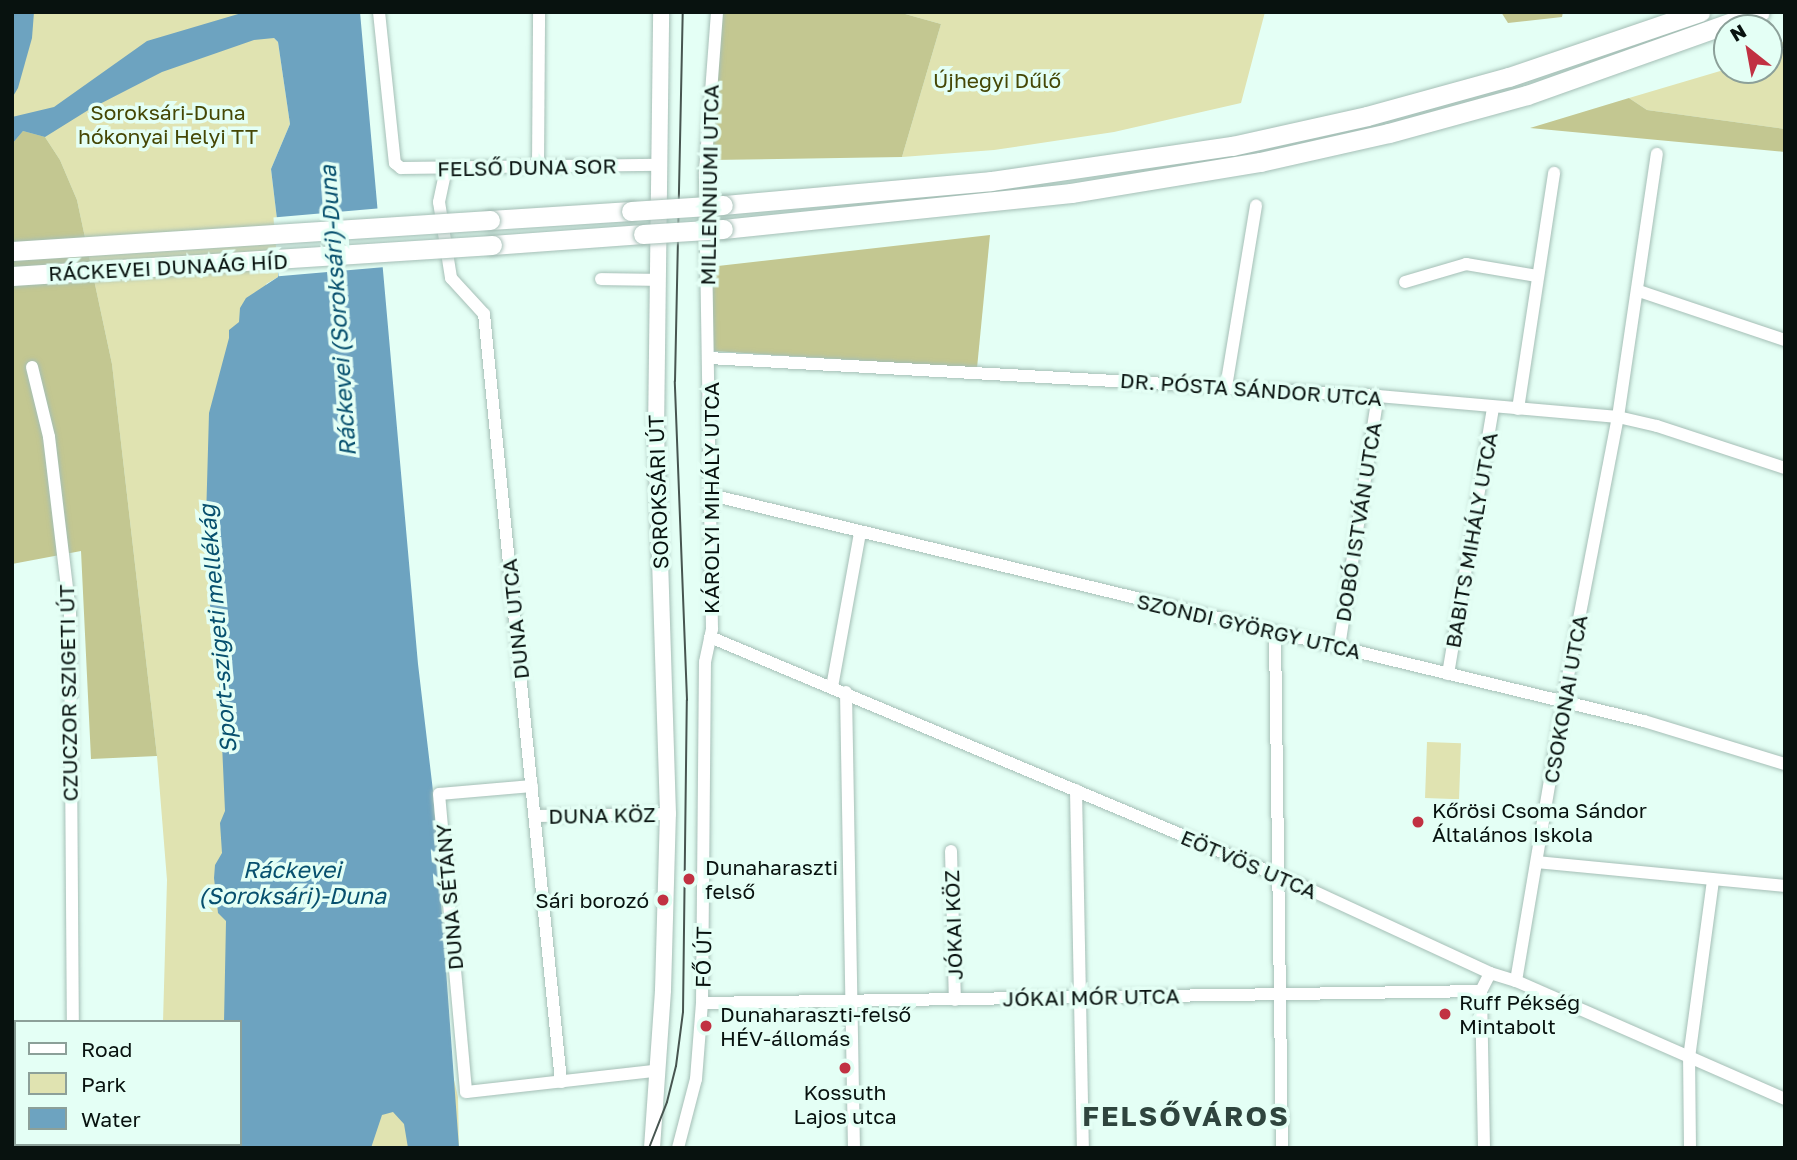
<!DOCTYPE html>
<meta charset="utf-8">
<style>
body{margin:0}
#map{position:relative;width:1797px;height:1160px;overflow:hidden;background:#e4fff5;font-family:"Golos Text",sans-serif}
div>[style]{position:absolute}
.green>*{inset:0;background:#e0e3b1;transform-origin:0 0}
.forest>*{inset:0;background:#c3c791}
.water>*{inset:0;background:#6da3c0}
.pier>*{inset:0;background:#e4fff5;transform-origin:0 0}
.roads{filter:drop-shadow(0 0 2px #a5bfb6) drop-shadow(0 0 2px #a5bfb6)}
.minor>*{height:12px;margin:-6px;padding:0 6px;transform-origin:6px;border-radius:6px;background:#fff}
.major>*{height:16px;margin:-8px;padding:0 8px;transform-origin:8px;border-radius:8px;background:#fff}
.highway>*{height:19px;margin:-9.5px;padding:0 9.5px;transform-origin:9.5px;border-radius:9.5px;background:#fff}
.tram>*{height:2px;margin:-1px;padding:0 1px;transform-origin:1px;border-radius:1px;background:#475550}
.bridges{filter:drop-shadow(0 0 2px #a5bfb6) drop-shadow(0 0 2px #a5bfb6)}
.highway-bridge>*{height:19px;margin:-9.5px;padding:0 9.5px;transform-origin:9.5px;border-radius:9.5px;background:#fff}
.dots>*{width:19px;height:19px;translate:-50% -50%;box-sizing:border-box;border:4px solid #e4fff5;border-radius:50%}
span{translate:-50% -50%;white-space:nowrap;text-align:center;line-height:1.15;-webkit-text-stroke:7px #e4fff5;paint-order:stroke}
.park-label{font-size:21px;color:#454705}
.street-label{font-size:21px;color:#08120f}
.poi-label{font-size:21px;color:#08120f}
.left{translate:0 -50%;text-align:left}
.right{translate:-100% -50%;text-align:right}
.water-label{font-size:23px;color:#07506e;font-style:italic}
.district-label{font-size:28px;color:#2f453e;font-weight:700;letter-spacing:2px}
.frame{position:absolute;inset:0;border:14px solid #08120f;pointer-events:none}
.legend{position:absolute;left:14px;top:1020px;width:228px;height:126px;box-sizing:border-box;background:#e4fff5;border:2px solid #8ca099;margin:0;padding:9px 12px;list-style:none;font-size:21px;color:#08120f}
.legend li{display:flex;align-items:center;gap:14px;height:35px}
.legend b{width:35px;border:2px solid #8ca099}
.north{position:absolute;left:1713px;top:14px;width:70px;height:70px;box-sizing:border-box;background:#e4fff5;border:2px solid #8ca099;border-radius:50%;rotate:329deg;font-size:19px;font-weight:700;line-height:28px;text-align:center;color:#08120f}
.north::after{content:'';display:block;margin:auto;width:24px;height:32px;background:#c13142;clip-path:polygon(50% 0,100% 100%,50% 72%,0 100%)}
</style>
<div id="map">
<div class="green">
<i style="clip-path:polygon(12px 12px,275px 12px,274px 38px,278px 42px,290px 124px,271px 169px,279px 236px,278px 277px,266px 284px,458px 1097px,459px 1148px,151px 1148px,151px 1144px,240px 1144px,240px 1022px,163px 1022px,167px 880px,157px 756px,112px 364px,77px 200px,60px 160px,45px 137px,12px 144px)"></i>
<i style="clip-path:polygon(898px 12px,1265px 12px,1241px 103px,1114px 132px,994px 150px,902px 157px,941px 24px)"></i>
<i style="clip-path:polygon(1785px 41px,1785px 129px,1647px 110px,1629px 98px,1727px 69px,1769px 70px,1769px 48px)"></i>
<i style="left:1427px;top:742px;width:34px;height:56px;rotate:2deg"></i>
</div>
<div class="forest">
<i style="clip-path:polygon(721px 12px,898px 12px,941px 24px,902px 157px,712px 160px)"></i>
<i style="clip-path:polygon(1501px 12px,1563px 12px,1562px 17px,1508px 23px)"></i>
<i style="clip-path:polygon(1629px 98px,1647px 110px,1785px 129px,1785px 152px,1530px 128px)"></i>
<i style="clip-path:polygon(23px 131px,45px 137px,60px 160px,77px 200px,112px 364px,157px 756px,91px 759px,81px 551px,12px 564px,12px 144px)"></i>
<i style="clip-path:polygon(990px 235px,977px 368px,713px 351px,709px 267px)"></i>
</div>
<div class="water">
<i style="clip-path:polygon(12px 12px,34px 12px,32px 38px,18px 88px,12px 98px)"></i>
<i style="clip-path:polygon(245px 12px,360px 12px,418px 664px,433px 791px,459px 1148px,408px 1148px,404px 1124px,393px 1112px,382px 1115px,371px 1148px,202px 1148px,204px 1144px,240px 1144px,240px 1022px,224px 1022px,226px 921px,218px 913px,214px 878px,215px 865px,222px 853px,220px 823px,225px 811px,219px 677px,210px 606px,206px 520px,209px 413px,229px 338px,229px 330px,239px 322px,240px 308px,246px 298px,278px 277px,279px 236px,271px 169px,290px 124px,278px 42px,274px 38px,254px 40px,162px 72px,90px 109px,45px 137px,23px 131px,12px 144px,12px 117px,54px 107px,147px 41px)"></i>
</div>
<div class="pier">
<i style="left:383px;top:208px;width:59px;height:110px;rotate:85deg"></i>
</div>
<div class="roads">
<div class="minor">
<i style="left:379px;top:12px;width:152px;rotate:84deg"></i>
<i style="left:395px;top:163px;width:8px;rotate:40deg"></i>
<i style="left:401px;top:168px;width:260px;rotate:-0.7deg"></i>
<i style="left:538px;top:167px;width:155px;rotate:-89.6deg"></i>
<i style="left:446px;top:169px;width:34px;rotate:102deg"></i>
<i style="left:439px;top:202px;width:77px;rotate:81deg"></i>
<i style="left:451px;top:278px;width:49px;rotate:47.5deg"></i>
<i style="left:484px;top:314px;width:772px;rotate:84.27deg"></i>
<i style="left:601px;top:279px;width:58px;rotate:1deg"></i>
<i style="left:1405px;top:282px;width:64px;rotate:-16.4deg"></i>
<i style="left:1466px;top:264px;width:72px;rotate:9.6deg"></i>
<i style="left:1639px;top:291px;width:154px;rotate:18.6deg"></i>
<i style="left:709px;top:358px;width:670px;rotate:3.25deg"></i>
<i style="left:1378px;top:396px;width:241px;rotate:5deg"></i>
<i style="left:1618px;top:417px;width:40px;rotate:13deg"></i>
<i style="left:1657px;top:426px;width:135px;rotate:18.2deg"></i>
<i style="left:32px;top:367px;width:72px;rotate:76.3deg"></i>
<i style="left:49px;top:437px;width:177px;rotate:83.2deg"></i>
<i style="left:70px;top:613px;width:409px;rotate:89.6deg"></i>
<i style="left:1226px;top:387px;width:184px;rotate:-80.6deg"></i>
<i style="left:1518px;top:409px;width:239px;rotate:-81.3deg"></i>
<i style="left:711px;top:495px;width:960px;rotate:13.62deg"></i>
<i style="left:1644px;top:721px;width:147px;rotate:17deg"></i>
<i style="left:1275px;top:633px;width:515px;rotate:89.22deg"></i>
<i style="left:710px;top:637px;width:628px;rotate:22.77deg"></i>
<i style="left:1289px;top:880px;width:221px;rotate:24.8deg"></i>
<i style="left:1490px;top:973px;width:27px;rotate:17deg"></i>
<i style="left:1516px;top:981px;width:294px;rotate:23.7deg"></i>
<i style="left:1339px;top:647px;width:254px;rotate:-81.2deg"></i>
<i style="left:1448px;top:674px;width:271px;rotate:-80.4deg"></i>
<i style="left:832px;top:687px;width:157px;rotate:-79.7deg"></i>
<i style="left:846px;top:692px;width:456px;rotate:89deg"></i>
<i style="left:532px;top:786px;width:93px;rotate:175.1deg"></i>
<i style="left:439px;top:794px;width:299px;rotate:84.8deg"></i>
<i style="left:466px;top:1092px;width:189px;rotate:-6.4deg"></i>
<i style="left:1076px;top:790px;width:358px;rotate:88.9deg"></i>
<i style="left:535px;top:816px;width:133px;rotate:-0.9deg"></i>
<i style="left:951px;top:851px;width:149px;rotate:88.5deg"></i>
<i style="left:1537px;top:862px;width:249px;rotate:5.5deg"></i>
<i style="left:1516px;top:981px;width:283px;rotate:-80.4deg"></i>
<i style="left:1563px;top:702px;width:290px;rotate:-79.1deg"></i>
<i style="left:1618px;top:417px;width:266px;rotate:-81.6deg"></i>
<i style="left:702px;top:1003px;width:779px;rotate:-0.88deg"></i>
<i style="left:77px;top:1144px;width:4px;rotate:90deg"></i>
<i style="left:678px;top:1148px;width:71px;rotate:-75.4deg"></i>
<i style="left:696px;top:1079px;width:76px;rotate:-85.5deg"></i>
<i style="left:702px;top:1003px;width:341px;rotate:-89.5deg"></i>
<i style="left:705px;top:662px;width:34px;rotate:-78deg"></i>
<i style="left:712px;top:629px;width:457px;rotate:-90.9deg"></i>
<i style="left:705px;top:172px;width:160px;rotate:-85.7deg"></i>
<i style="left:1484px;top:1148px;width:157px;rotate:-91.1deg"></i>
<i style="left:1481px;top:991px;width:20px;rotate:-63deg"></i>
<i style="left:1690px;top:1148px;width:90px;rotate:-90.6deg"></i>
<i style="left:1689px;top:1058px;width:180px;rotate:-82.3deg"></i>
</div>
<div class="major">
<i style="left:652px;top:1148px;width:158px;rotate:-86deg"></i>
<i style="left:663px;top:990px;width:176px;rotate:-88.4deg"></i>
<i style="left:668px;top:814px;width:380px;rotate:-91.8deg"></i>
<i style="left:656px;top:434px;width:422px;rotate:-89.3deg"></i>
</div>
<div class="highway">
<i style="left:723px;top:205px;width:269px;rotate:-5.1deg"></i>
<i style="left:991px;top:181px;width:244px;rotate:-8.3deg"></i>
<i style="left:1232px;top:146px;width:138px;rotate:-12.5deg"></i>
<i style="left:1367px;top:116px;width:147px;rotate:-15.4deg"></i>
<i style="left:1509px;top:77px;width:202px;rotate:-18.8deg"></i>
<i style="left:490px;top:220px;width:141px;rotate:-3.7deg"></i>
<i style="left:723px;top:229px;width:350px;rotate:-5.9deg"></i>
<i style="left:1071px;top:193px;width:192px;rotate:-9.3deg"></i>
<i style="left:1260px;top:162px;width:132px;rotate:-12.7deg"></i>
<i style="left:1389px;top:133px;width:143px;rotate:-15.4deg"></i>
<i style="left:1527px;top:95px;width:247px;rotate:-19.6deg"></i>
<i style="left:492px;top:245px;width:151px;rotate:-4.2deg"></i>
</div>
</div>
<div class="tram">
<i style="left:649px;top:1148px;width:49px;rotate:-68.6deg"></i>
<i style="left:667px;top:1102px;width:37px;rotate:-76deg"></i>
<i style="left:676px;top:1066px;width:54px;rotate:-82.6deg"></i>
<i style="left:683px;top:1012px;width:312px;rotate:-89.3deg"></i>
<i style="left:687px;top:700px;width:319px;rotate:-92.2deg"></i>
<i style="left:675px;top:381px;width:369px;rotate:-88.8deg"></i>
</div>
<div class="bridges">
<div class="highway-bridge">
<i style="left:631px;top:211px;width:92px;rotate:-3.7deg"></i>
<i style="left:643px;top:234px;width:80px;rotate:-3.6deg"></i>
<i style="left:12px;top:251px;width:479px;rotate:-3.7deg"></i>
<i style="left:12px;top:276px;width:481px;rotate:-3.7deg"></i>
</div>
</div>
<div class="dots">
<i style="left:1418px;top:822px;background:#c13142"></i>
<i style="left:689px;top:879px;background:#c13142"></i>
<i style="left:663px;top:900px;background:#c13142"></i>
<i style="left:1445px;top:1014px;background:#c13142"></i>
<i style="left:706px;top:1026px;background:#c13142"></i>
<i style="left:845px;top:1068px;background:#c13142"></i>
</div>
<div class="park-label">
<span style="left:997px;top:80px">Újhegyi Dűlő</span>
<span style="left:168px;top:124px">Soroksári-Duna<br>hókonyai Helyi TT</span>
</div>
<div class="street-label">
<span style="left:527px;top:167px;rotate:-1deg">FELSŐ DUNA SOR</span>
<span style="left:709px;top:185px;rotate:-89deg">MILLENNIUMI UTCA</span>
<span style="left:168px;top:267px;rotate:-3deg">RÁCKEVEI DUNAÁG HÍD</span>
<span style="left:1251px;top:389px;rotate:4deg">DR. PÓSTA SÁNDOR UTCA</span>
<span style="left:658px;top:492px;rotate:-92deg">SOROKSÁRI ÚT</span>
<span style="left:711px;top:498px;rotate:-90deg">KÁROLYI MIHÁLY UTCA</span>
<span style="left:1358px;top:522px;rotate:-81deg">DOBÓ ISTVÁN UTCA</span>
<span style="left:1471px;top:540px;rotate:-80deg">BABITS MIHÁLY UTCA</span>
<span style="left:515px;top:619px;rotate:-96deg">DUNA UTCA</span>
<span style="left:1249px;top:626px;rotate:13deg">SZONDI GYÖRGY UTCA</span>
<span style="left:68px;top:693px;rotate:-91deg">CZUCZOR SZIGETI ÚT</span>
<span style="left:1565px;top:699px;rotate:-80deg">CSOKONAI UTCA</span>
<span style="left:602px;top:815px;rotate:-1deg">DUNA KÖZ</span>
<span style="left:1249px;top:864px;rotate:23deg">EÖTVÖS UTCA</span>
<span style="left:449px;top:897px;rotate:-95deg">DUNA SÉTÁNY</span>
<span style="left:953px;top:925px;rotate:-92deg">JÓKAI KÖZ</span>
<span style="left:703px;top:957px;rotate:-89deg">FŐ ÚT</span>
<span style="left:1091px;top:997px;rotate:-1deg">JÓKAI MÓR UTCA</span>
</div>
<div class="poi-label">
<span class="left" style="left:1432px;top:822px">Kőrösi Csoma Sándor<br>Általános Iskola</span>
<span class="left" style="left:705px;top:879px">Dunaharaszti<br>felső</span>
<span class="right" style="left:649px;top:900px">Sári borozó</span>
<span class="left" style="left:1459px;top:1014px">Ruff Pékség<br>Mintabolt</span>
<span class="left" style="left:720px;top:1026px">Dunaharaszti-felső<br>HÉV-állomás</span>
<span style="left:845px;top:1104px">Kossuth<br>Lajos utca</span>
</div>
<div class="water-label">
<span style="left:337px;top:311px;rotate:-94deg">Ráckevei (Soroksári)-Duna</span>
<span style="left:217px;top:629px;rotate:-95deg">Sport-szigeti mellékág</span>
<span style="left:292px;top:882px">Ráckevei<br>(Soroksári)-Duna</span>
</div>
<div class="district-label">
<span style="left:1186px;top:1116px">FELSŐVÁROS</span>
</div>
<div class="frame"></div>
<ul class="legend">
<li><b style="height:9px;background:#fff"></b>Road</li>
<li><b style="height:19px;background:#e0e3b1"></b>Park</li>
<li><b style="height:19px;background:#6da3c0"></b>Water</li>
</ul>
<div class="north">N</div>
</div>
